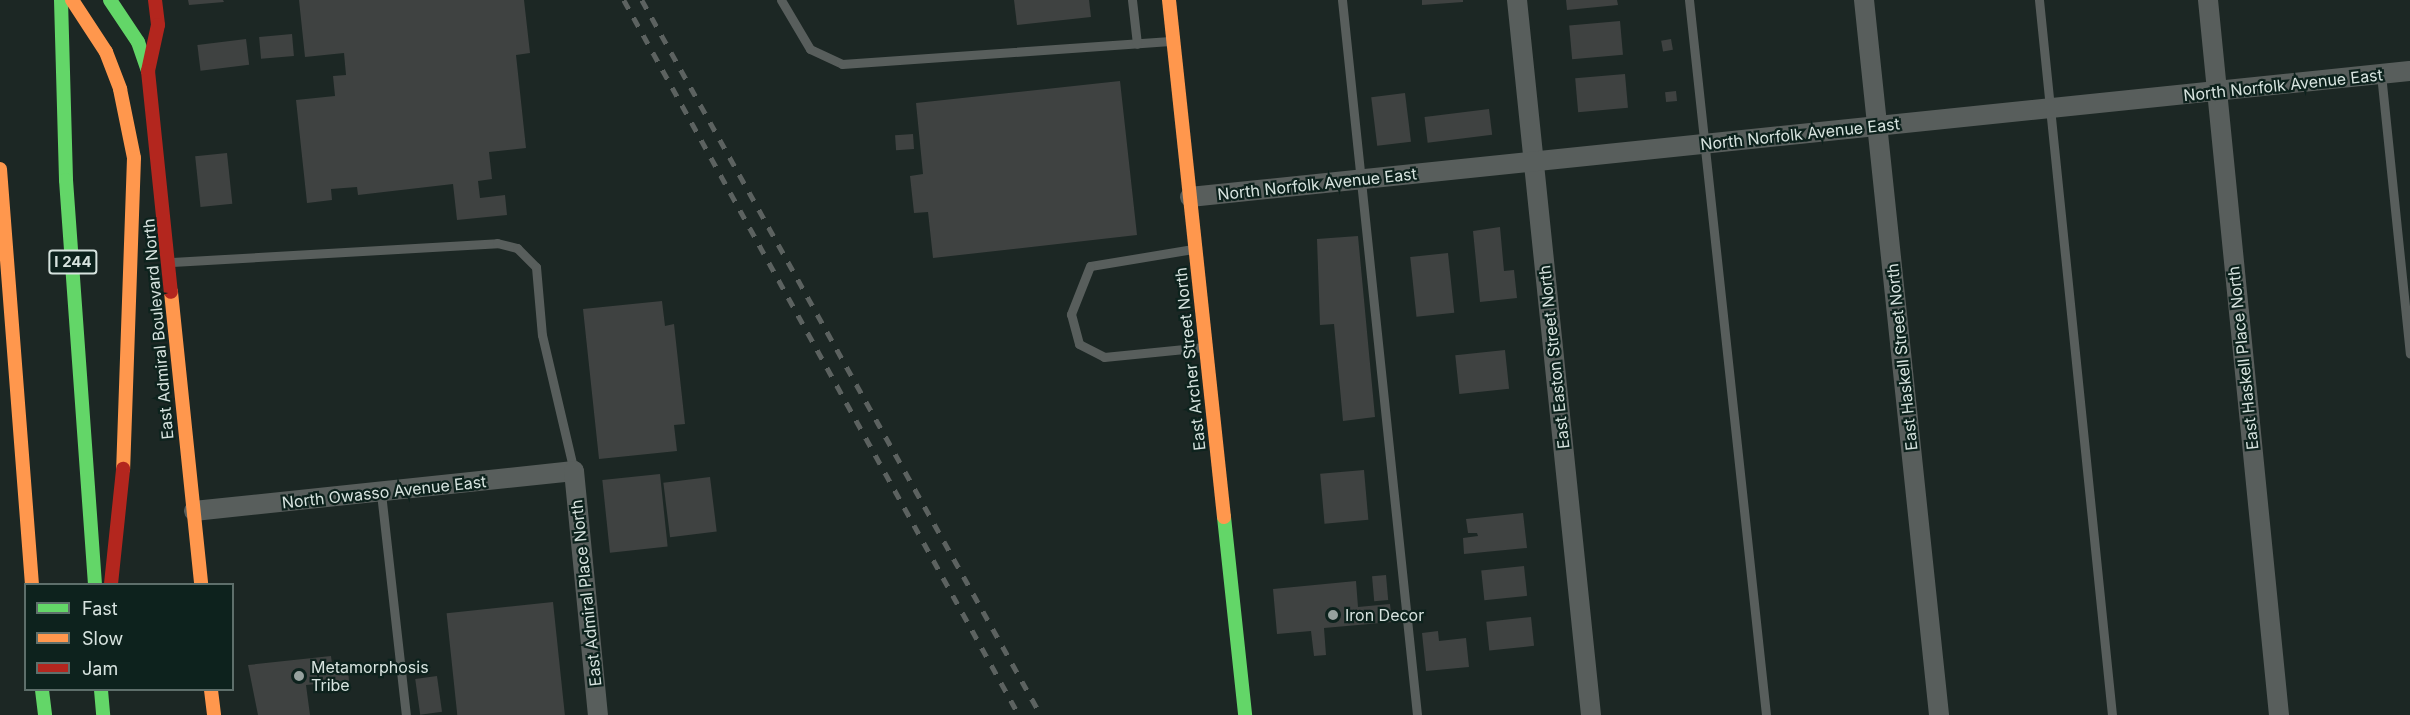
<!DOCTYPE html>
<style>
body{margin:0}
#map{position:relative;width:2410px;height:715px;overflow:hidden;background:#1c2724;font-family:Inter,sans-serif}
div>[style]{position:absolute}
.building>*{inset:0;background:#3f4241;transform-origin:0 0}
.lane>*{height:9px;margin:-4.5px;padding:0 4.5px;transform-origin:4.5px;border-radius:4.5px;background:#585e5c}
.street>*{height:20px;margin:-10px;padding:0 10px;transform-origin:10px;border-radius:10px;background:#585e5c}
.fast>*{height:14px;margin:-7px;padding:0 7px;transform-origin:7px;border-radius:7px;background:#63d668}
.slow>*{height:14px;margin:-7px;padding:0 7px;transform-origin:7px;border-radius:7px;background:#ff974d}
.jam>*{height:14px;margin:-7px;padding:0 7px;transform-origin:7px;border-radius:7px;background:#b3261e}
.rail>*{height:4.5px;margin-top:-2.25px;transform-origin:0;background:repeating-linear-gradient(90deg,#5c6260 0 10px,transparent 0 20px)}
.dots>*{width:16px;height:16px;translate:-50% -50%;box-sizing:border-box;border:3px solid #0d221d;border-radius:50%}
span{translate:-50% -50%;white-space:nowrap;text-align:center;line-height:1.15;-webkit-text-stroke:4.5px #0d221d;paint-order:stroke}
.shield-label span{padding:2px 4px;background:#0d221d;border:2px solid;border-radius:4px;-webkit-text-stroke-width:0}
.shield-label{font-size:15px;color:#d7e3df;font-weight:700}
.street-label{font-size:16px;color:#d7e3df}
.poi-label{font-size:16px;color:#d7e3df}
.left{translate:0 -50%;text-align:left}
.legend{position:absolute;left:24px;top:583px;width:210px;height:108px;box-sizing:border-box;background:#0d221d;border:2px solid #5e6f6b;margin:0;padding:8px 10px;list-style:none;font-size:18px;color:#d7e3df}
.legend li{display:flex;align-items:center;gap:12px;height:30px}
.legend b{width:30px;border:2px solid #5e6f6b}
</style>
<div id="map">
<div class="building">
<i style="clip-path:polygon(188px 0,223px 0,224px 2px,189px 5px)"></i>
<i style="clip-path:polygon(299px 0,524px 0,530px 53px,516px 55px,526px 148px,489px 152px,492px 179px,478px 181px,480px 198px,505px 195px,507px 215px,457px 220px,453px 184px,358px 195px,357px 187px,331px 189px,332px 200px,307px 203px,296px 100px,335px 96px,333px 76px,346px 75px,344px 53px,305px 57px)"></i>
<i style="clip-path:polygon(1014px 0,1089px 0,1091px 17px,1017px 25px)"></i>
<i style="clip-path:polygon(1422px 0,1463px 0,1463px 2px,1422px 5px)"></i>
<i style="clip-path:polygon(1566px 0,1617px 0,1618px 5px,1567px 10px)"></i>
<i style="left:1620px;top:21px;width:34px;height:51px;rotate:85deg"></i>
<i style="left:292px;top:34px;width:22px;height:33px;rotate:85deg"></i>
<i style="left:246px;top:39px;width:26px;height:49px;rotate:83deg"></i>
<i style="left:1671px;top:39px;width:11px;height:10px;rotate:80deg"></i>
<i style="left:1625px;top:74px;width:34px;height:50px;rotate:85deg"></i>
<i style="clip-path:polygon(1120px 81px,1137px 235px,933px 258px,928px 212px,914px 213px,910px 176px,923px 174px,916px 103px)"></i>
<i style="left:1676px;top:91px;width:10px;height:11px;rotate:84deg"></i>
<i style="left:1405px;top:93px;width:49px;height:34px;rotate:83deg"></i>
<i style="left:1489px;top:109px;width:26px;height:65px;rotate:83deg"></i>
<i style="left:913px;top:134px;width:15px;height:18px;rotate:86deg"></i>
<i style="left:227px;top:153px;width:51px;height:32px;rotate:84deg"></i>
<i style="clip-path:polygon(1500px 227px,1504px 271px,1514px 270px,1517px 298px,1480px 302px,1473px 231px)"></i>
<i style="clip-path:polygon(1358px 236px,1375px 417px,1343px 421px,1334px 324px,1320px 325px,1317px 239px)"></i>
<i style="left:1448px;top:253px;width:60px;height:38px;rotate:84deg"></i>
<i style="clip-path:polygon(662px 301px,665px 326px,674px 324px,685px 424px,674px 425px,677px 451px,599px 459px,583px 309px)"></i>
<i style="left:1505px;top:350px;width:39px;height:50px;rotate:84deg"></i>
<i style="left:1364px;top:470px;width:50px;height:44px;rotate:85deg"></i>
<i style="left:660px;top:474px;width:73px;height:58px;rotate:84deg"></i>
<i style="left:710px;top:477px;width:55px;height:47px;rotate:83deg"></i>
<i style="clip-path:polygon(1523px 513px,1527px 548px,1464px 554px,1463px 538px,1478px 536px,1477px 533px,1468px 533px,1466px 519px)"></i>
<i style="left:1524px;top:566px;width:30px;height:43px;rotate:84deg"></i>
<i style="left:1386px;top:575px;width:25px;height:14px;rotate:85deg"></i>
<i style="clip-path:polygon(1356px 581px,1358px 607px,1390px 604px,1392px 622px,1324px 628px,1326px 655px,1314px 656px,1311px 631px,1277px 634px,1273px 589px)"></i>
<i style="left:553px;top:602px;width:114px;height:107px;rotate:84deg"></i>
<i style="left:1531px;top:617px;width:29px;height:45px;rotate:84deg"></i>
<i style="clip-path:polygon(1438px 631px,1439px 641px,1466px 638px,1469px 667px,1426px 671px,1422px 633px)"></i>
<i style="clip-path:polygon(331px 656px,333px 672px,348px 670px,349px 681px,306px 685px,310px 715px,258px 715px,248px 665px)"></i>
<i style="left:437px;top:676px;width:36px;height:22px;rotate:82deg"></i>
</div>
<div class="lane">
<i style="left:781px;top:0;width:57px;rotate:59.4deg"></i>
<i style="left:810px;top:49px;width:35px;rotate:25deg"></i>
<i style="left:842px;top:64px;width:329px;rotate:-4deg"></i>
<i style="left:1132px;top:0;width:44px;rotate:83.5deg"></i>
<i style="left:1342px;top:0;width:719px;rotate:84.01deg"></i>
<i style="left:1689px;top:0;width:719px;rotate:83.85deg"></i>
<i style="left:2039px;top:0;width:719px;rotate:84.17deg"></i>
<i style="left:2381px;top:74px;width:281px;rotate:84.1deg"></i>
<i style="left:1193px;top:249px;width:104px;rotate:170.6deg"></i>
<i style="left:1090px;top:266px;width:52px;rotate:111.6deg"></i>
<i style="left:1071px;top:314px;width:31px;rotate:75deg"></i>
<i style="left:1079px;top:344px;width:28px;rotate:27deg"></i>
<i style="left:1104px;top:357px;width:101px;rotate:-5.7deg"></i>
<i style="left:172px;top:262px;width:326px;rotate:-3.3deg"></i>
<i style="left:497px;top:243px;width:21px;rotate:14deg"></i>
<i style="left:517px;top:248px;width:27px;rotate:45deg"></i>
<i style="left:536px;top:267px;width:68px;rotate:85deg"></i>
<i style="left:542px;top:335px;width:140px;rotate:76.8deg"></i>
<i style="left:381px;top:493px;width:223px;rotate:83.6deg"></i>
</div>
<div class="street">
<i style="left:1517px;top:0;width:719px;rotate:84.09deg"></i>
<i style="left:1864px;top:0;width:719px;rotate:84.01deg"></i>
<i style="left:2208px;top:0;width:719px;rotate:84.33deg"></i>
<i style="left:1190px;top:197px;width:1226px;rotate:-5.9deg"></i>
<i style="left:194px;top:511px;width:382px;rotate:-6deg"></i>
<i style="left:574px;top:471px;width:245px;rotate:84.4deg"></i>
</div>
<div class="fast">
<i style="left:61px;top:0;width:180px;rotate:88.4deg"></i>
<i style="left:66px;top:180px;width:404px;rotate:85.9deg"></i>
<i style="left:110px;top:0;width:50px;rotate:56.3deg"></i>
<i style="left:138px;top:42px;width:31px;rotate:71deg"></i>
<i style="left:1224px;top:517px;width:199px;rotate:83.9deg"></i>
<i style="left:42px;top:690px;width:25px;rotate:83deg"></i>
<i style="left:101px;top:690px;width:25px;rotate:85deg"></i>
</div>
<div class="slow">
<i style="left:72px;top:0;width:62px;rotate:56.8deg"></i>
<i style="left:106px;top:52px;width:40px;rotate:69deg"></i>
<i style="left:120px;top:89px;width:70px;rotate:78.5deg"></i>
<i style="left:134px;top:158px;width:311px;rotate:92deg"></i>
<i style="left:1169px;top:0;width:520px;rotate:83.93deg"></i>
<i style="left:0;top:169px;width:416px;rotate:85.6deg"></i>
<i style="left:171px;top:292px;width:294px;rotate:84.1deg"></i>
<i style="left:211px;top:690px;width:25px;rotate:83deg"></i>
</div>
<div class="jam">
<i style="left:155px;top:0;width:25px;rotate:83deg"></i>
<i style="left:158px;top:25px;width:47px;rotate:102.3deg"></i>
<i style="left:148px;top:71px;width:222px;rotate:84.1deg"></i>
<i style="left:111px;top:584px;width:116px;rotate:-84deg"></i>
</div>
<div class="rail">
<i style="left:624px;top:0;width:817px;rotate:61.08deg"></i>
<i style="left:642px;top:0;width:819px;rotate:60.84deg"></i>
</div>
<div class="dots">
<i style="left:1333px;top:615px;background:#96a19e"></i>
<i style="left:299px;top:676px;background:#96a19e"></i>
</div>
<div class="shield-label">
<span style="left:73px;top:262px">I 244</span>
</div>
<div class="street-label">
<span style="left:2283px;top:85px;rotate:-6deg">North Norfolk Avenue East</span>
<span style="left:1800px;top:134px;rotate:-6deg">North Norfolk Avenue East</span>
<span style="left:1317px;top:184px;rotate:-6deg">North Norfolk Avenue East</span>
<span style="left:158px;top:329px;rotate:-95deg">East Admiral Boulevard North</span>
<span style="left:1554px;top:357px;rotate:-96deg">East Easton Street North</span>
<span style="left:1902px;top:357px;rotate:-96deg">East Haskell Street North</span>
<span style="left:2243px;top:358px;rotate:-96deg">East Haskell Place North</span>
<span style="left:1190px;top:359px;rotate:-96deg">East Archer Street North</span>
<span style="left:384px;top:492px;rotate:-6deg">North Owasso Avenue East</span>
<span style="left:586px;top:593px;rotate:-96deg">East Admiral Place North</span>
</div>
<div class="poi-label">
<span class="left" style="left:1345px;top:615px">Iron Decor</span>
<span class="left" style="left:311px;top:676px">Metamorphosis<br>Tribe</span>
</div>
<ul class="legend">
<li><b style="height:8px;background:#63d668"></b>Fast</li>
<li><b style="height:8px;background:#ff974d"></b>Slow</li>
<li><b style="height:8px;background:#b3261e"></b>Jam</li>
</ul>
</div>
